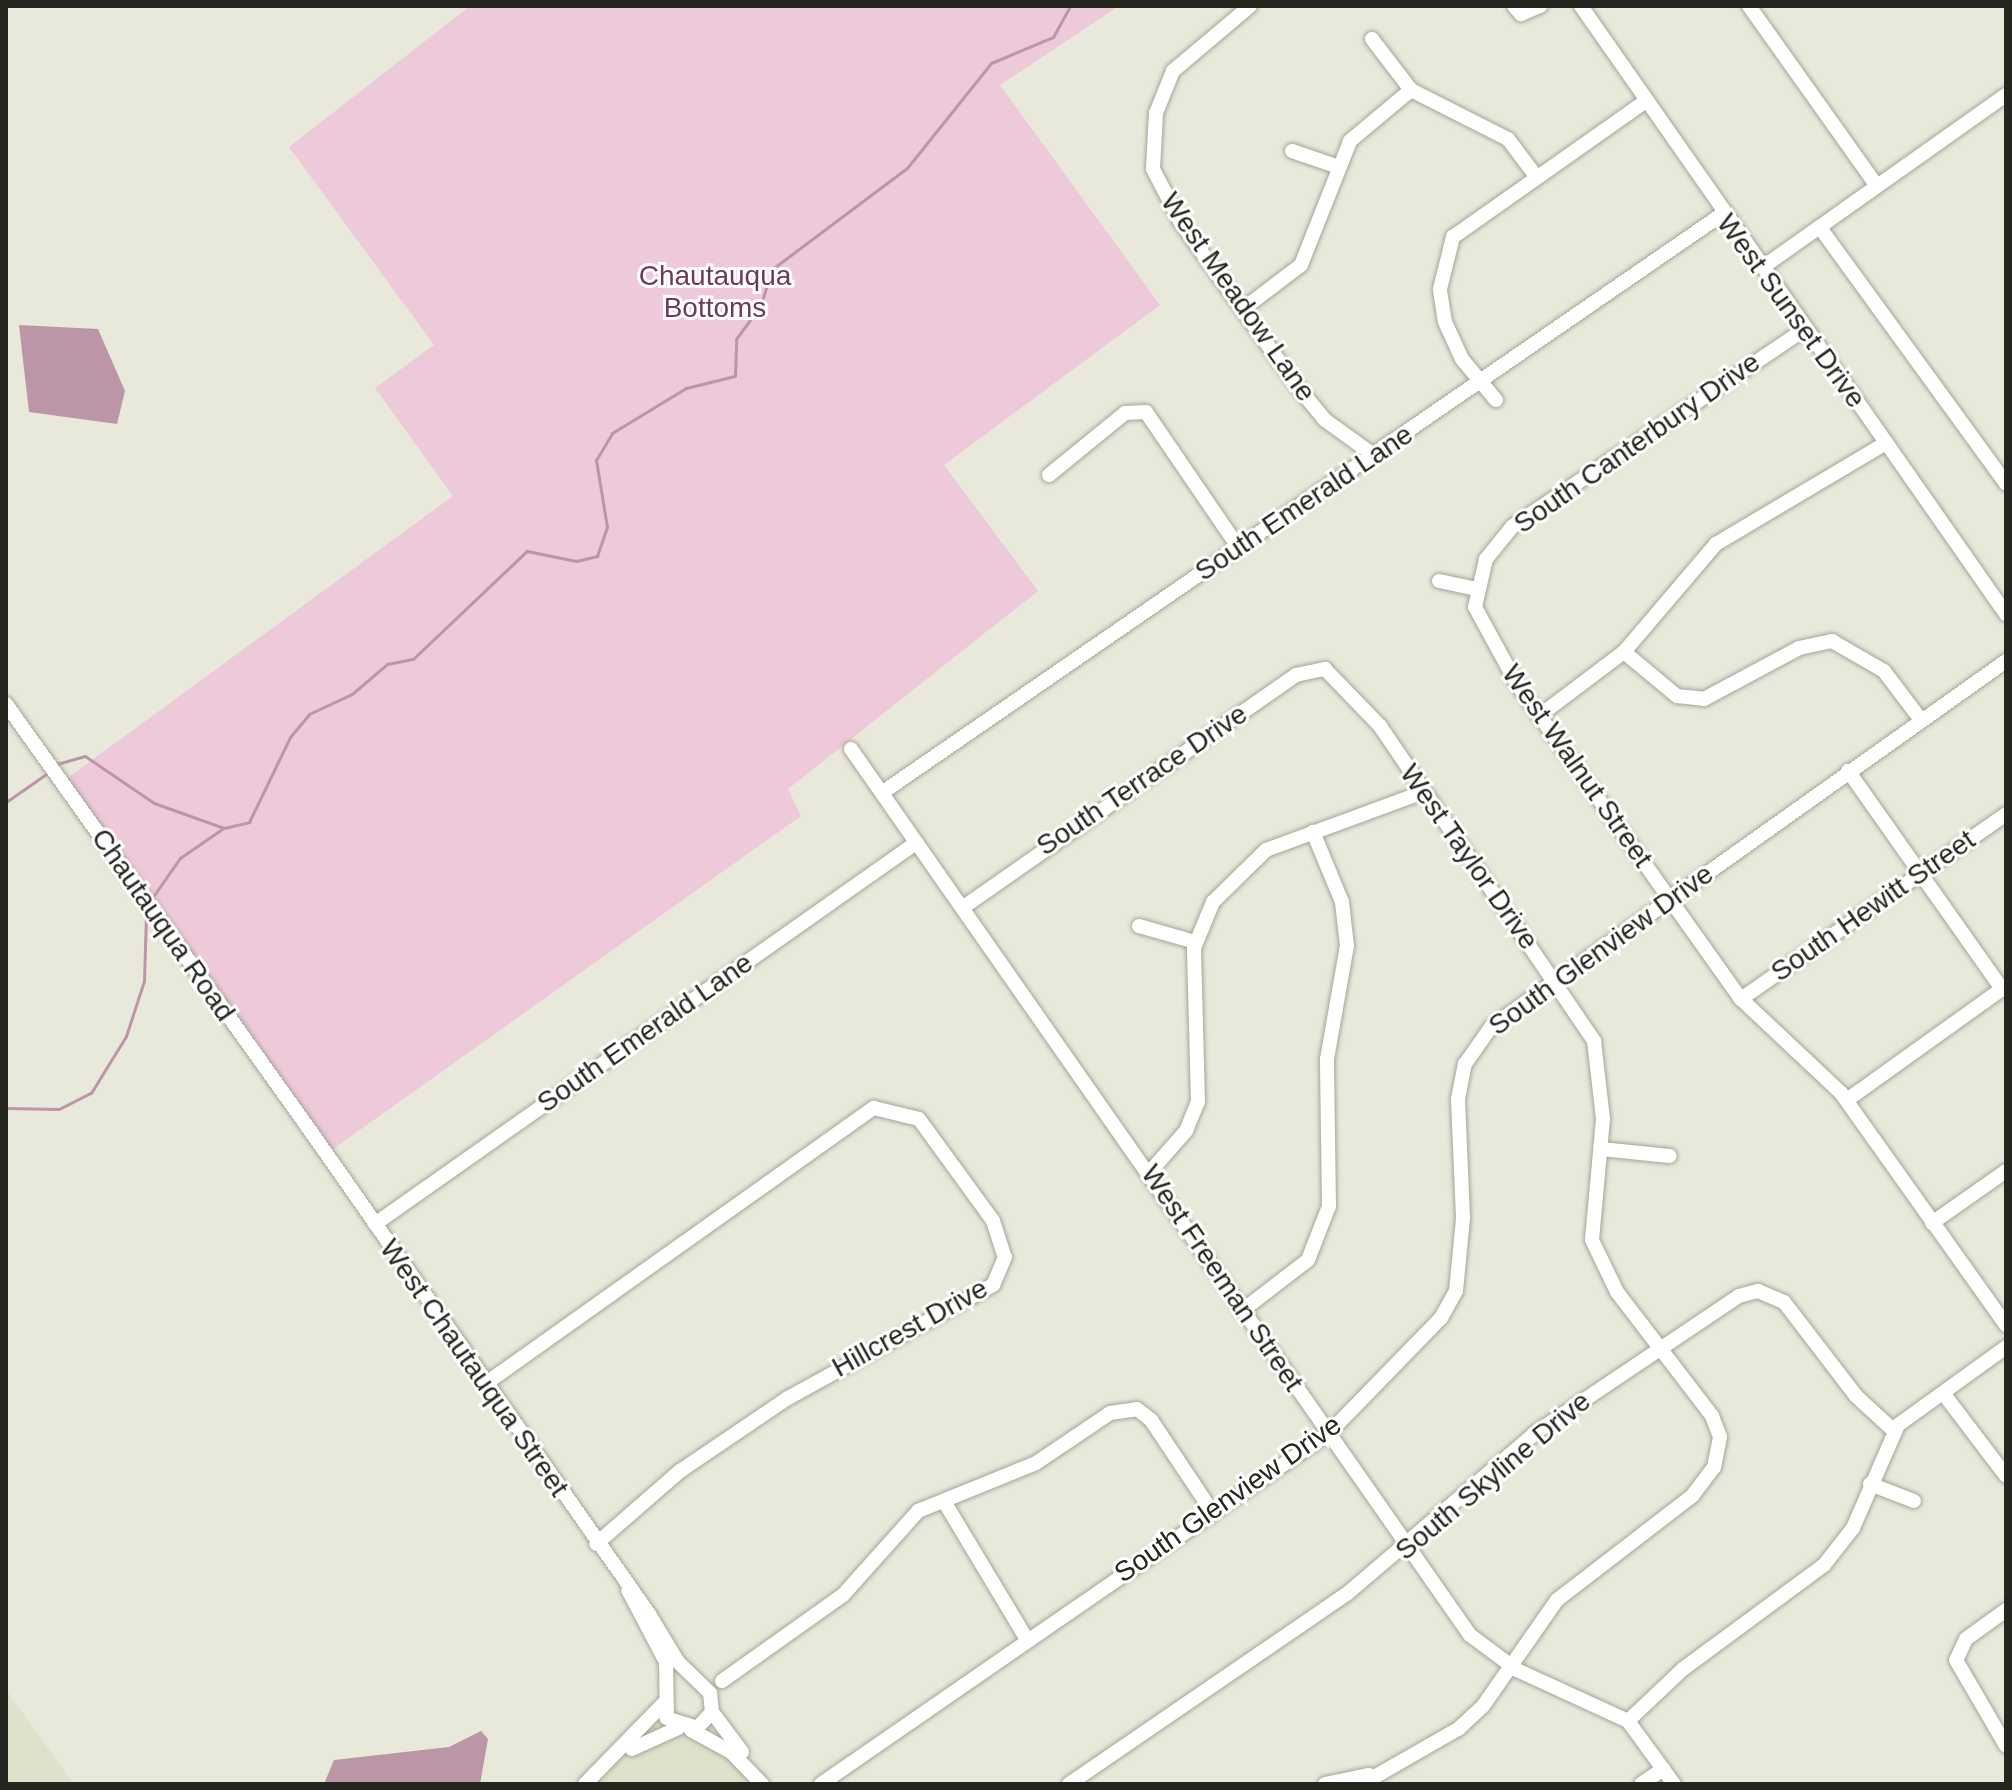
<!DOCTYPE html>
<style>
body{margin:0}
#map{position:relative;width:2012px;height:1790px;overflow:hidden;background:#e8e9db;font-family:Arial,sans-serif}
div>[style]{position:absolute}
.built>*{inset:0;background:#e0e1cb}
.green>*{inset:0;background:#eec9d9}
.water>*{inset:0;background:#bc95a7}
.stream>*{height:3px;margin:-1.5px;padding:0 1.5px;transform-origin:1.5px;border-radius:1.5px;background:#bc95a7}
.roads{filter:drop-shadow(0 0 2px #a4a598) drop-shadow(0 0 2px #a4a598)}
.minor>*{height:14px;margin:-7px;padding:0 7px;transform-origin:7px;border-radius:7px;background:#fff}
span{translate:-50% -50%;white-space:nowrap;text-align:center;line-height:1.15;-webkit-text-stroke:6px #fff;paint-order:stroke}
.park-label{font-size:28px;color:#6f3a55}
.street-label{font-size:28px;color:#262621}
.frame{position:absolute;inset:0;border:8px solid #262621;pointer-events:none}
</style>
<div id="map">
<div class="built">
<i style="clip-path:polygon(6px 1690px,74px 1784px,6px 1784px)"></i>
<i style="clip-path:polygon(654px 1710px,675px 1731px,736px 1761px,757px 1784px,576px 1784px)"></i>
</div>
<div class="green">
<i style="clip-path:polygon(470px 6px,1119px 6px,1000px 85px,1160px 305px,944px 465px,1038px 591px,788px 789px,801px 816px,326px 1154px,62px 782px,453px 496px,375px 388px,434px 345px,289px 147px)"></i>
</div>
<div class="water">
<i style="clip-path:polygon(19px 325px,98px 329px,125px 391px,117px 424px,29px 412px)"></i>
<i style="clip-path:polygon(481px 1731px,488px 1739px,480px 1784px,324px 1784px,334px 1760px,449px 1747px)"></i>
</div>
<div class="stream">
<i style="left:57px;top:764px;width:29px;rotate:-16deg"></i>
<i style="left:85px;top:756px;width:83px;rotate:34.3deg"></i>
<i style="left:154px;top:803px;width:74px;rotate:19.7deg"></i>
<i style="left:224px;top:828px;width:26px;rotate:-13deg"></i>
<i style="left:249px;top:822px;width:94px;rotate:-64.2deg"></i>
<i style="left:290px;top:737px;width:30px;rotate:-50deg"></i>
<i style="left:309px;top:714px;width:47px;rotate:-24.9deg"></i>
<i style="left:352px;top:694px;width:46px;rotate:-40.6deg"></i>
<i style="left:387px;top:664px;width:26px;rotate:-11deg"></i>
<i style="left:413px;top:659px;width:157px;rotate:-43.5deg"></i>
<i style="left:527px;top:551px;width:50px;rotate:11.5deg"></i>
<i style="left:576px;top:561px;width:22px;rotate:-13deg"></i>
<i style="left:597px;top:556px;width:31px;rotate:-71deg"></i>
<i style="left:607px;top:527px;width:68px;rotate:-99.3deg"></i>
<i style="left:596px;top:460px;width:31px;rotate:-59deg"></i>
<i style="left:612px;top:433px;width:87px;rotate:-31.3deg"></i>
<i style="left:686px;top:388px;width:50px;rotate:-13.8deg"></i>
<i style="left:735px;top:376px;width:37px;rotate:-88deg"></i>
<i style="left:736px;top:339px;width:42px;rotate:-53.7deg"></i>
<i style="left:761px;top:305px;width:36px;rotate:-74deg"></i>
<i style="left:771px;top:270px;width:170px;rotate:-36.9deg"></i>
<i style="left:907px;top:168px;width:134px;rotate:-51.3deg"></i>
<i style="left:991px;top:63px;width:67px;rotate:-22.8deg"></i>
<i style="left:1053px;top:37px;width:35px;rotate:-61deg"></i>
<i style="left:6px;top:802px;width:52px;rotate:-34.9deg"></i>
<i style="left:152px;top:898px;width:49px;rotate:-55deg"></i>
<i style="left:180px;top:858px;width:51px;rotate:-34.6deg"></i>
<i style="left:6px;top:1108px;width:53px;rotate:1.1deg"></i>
<i style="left:59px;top:1109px;width:36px;rotate:-27deg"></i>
<i style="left:91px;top:1093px;width:67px;rotate:-58.4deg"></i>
<i style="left:126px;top:1036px;width:58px;rotate:-71.9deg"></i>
<i style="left:144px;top:981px;width:69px;rotate:-88.3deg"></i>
</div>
<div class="roads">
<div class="minor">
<i style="left:1250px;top:6px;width:101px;rotate:139.8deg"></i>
<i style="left:1173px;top:71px;width:45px;rotate:112deg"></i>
<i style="left:1156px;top:113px;width:56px;rotate:93.1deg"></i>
<i style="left:1153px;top:169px;width:61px;rotate:62.6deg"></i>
<i style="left:1181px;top:223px;width:200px;rotate:54.6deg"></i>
<i style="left:1297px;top:386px;width:44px;rotate:50.5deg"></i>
<i style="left:1325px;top:420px;width:62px;rotate:35.8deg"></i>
<i style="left:1514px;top:6px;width:11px;rotate:49deg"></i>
<i style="left:1521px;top:14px;width:21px;rotate:-23deg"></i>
<i style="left:1581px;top:6px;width:742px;rotate:55.05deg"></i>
<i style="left:1749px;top:6px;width:217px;rotate:54.6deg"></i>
<i style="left:1372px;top:39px;width:64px;rotate:52.6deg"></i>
<i style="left:1411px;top:90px;width:109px;rotate:26.8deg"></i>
<i style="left:1508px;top:139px;width:45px;rotate:53.1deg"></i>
<i style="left:1292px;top:151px;width:46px;rotate:18.8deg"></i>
<i style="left:1821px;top:229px;width:315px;rotate:54deg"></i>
<i style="left:1763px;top:267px;width:298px;rotate:-35.3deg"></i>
<i style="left:1243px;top:309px;width:73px;rotate:-37.2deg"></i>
<i style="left:1301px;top:265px;width:133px;rotate:-68.4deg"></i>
<i style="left:1350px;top:141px;width:80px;rotate:-39.9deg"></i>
<i style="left:1805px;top:329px;width:354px;rotate:146deg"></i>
<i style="left:1512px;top:527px;width:41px;rotate:129.1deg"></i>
<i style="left:1486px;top:559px;width:49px;rotate:102.9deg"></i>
<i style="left:1475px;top:607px;width:88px;rotate:61.4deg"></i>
<i style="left:1517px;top:684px;width:387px;rotate:54.6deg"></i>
<i style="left:1741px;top:999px;width:137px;rotate:43.2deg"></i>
<i style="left:1841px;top:1093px;width:285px;rotate:54.6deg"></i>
<i style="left:1496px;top:400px;width:53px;rotate:-129.7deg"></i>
<i style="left:1462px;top:359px;width:41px;rotate:-114.7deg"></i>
<i style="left:1445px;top:322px;width:33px;rotate:-99deg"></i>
<i style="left:1440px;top:289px;width:54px;rotate:-76deg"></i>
<i style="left:1453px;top:237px;width:236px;rotate:-35.2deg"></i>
<i style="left:1049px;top:475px;width:98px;rotate:-39.2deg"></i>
<i style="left:1125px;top:413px;width:21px;rotate:-3deg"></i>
<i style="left:1146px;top:412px;width:163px;rotate:55.7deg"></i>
<i style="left:1439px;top:581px;width:38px;rotate:12deg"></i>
<i style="left:1624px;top:652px;width:69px;rotate:39.7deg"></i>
<i style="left:1677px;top:696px;width:27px;rotate:6deg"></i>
<i style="left:1704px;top:699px;width:108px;rotate:-28.2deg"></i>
<i style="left:1799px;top:648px;width:34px;rotate:-12deg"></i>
<i style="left:1832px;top:641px;width:60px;rotate:30deg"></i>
<i style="left:1884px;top:671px;width:61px;rotate:52.9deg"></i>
<i style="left:6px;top:704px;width:531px;rotate:54.51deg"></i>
<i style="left:314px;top:1136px;width:584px;rotate:54.98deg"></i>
<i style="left:649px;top:1614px;width:56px;rotate:58.9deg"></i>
<i style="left:678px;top:1662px;width:45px;rotate:44.1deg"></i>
<i style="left:710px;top:1693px;width:19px;rotate:84deg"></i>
<i style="left:712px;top:1712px;width:22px;rotate:133deg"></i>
<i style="left:697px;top:1728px;width:32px;rotate:-162deg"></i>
<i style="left:667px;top:1718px;width:56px;rotate:-91deg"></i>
<i style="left:666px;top:1662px;width:81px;rotate:-117.8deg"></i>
<i style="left:1539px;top:716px;width:106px;rotate:-37deg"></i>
<i style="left:1624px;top:652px;width:142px;rotate:-49.6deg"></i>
<i style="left:1716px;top:544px;width:198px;rotate:-30.7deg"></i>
<i style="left:851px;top:749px;width:1081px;rotate:55.06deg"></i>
<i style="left:1470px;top:1635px;width:59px;rotate:36.7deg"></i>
<i style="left:1517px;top:1670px;width:122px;rotate:24.7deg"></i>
<i style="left:1628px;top:1721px;width:78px;rotate:53.9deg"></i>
<i style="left:886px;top:790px;width:1014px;rotate:-34.55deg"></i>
<i style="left:965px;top:906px;width:404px;rotate:-34.9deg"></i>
<i style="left:1296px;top:675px;width:30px;rotate:-12deg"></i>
<i style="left:1325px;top:669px;width:79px;rotate:46deg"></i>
<i style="left:1380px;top:726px;width:381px;rotate:55.8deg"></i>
<i style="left:1594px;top:1041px;width:79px;rotate:83.4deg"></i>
<i style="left:1603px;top:1119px;width:121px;rotate:95.2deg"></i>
<i style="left:1592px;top:1240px;width:58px;rotate:64.3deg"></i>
<i style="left:1617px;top:1292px;width:156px;rotate:52.5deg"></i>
<i style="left:1712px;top:1416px;width:22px;rotate:69deg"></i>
<i style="left:1720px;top:1437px;width:31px;rotate:101deg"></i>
<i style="left:1714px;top:1467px;width:36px;rotate:127deg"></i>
<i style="left:1692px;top:1496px;width:170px;rotate:142.4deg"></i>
<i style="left:1557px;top:1600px;width:129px;rotate:124.9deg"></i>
<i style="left:1483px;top:1706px;width:34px;rotate:137deg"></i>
<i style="left:1458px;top:1729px;width:111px;rotate:150.2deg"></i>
<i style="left:1139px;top:926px;width:58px;rotate:15.9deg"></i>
<i style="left:1741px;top:999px;width:323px;rotate:-34.9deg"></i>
<i style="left:1847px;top:1100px;width:191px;rotate:-35.6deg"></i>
<i style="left:2002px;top:989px;width:267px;rotate:-125.2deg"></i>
<i style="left:1601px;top:1149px;width:69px;rotate:5.8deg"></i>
<i style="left:1149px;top:1173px;width:56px;rotate:-48.6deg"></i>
<i style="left:1186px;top:1131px;width:31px;rotate:-68deg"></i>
<i style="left:1198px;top:1102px;width:154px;rotate:-91.5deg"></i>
<i style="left:1194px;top:948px;width:50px;rotate:-67.6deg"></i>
<i style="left:1213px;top:902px;width:74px;rotate:-44.5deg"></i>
<i style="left:1266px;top:850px;width:165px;rotate:-20.2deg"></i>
<i style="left:1932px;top:1223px;width:90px;rotate:-35.1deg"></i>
<i style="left:375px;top:1224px;width:662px;rotate:-35.16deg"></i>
<i style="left:1243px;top:1310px;width:82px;rotate:-37.6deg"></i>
<i style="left:1308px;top:1260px;width:58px;rotate:-68.7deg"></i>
<i style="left:1329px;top:1206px;width:147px;rotate:-90.8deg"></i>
<i style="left:1327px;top:1059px;width:115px;rotate:-80deg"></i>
<i style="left:1347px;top:946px;width:44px;rotate:-96.5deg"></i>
<i style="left:1342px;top:902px;width:76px;rotate:-112.5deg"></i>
<i style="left:485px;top:1384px;width:477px;rotate:-35.4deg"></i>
<i style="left:874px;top:1108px;width:46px;rotate:13.7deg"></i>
<i style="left:919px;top:1119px;width:126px;rotate:54deg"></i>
<i style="left:993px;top:1221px;width:38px;rotate:72deg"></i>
<i style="left:1005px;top:1257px;width:30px;rotate:113deg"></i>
<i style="left:993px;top:1285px;width:234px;rotate:151.1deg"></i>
<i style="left:788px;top:1398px;width:130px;rotate:145.9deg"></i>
<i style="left:680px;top:1471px;width:111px;rotate:139deg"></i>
<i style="left:1943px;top:1393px;width:104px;rotate:52.8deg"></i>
<i style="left:1870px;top:1484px;width:47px;rotate:21.1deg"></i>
<i style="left:945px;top:1503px;width:157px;rotate:59deg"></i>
<i style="left:2006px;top:1610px;width:49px;rotate:144.1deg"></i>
<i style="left:1966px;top:1639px;width:23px;rotate:115deg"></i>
<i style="left:1956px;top:1660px;width:99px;rotate:59.8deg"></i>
<i style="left:722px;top:1681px;width:148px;rotate:-35.4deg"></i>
<i style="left:843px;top:1595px;width:113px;rotate:-48.2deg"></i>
<i style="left:918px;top:1511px;width:127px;rotate:-22.1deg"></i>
<i style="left:1036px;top:1463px;width:89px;rotate:-34deg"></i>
<i style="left:1110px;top:1413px;width:27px;rotate:-8deg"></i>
<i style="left:1137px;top:1409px;width:18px;rotate:38deg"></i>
<i style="left:1151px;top:1420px;width:112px;rotate:56.3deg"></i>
<i style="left:712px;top:1712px;width:50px;rotate:53.1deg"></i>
<i style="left:1628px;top:1721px;width:76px;rotate:-43.4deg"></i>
<i style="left:1683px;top:1669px;width:175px;rotate:-36.4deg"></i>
<i style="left:1824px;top:1565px;width:47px;rotate:-51.9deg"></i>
<i style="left:1853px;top:1528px;width:112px;rotate:-66.4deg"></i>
<i style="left:1898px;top:1425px;width:133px;rotate:-35.8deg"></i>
<i style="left:691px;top:1730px;width:46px;rotate:28.8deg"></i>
<i style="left:731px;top:1752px;width:45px;rotate:45.9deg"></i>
<i style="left:632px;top:1749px;width:51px;rotate:-24.5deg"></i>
<i style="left:585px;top:1784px;width:113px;rotate:-45.7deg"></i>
<i style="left:821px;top:1784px;width:617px;rotate:-34.64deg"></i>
<i style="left:1329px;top:1433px;width:161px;rotate:-45.8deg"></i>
<i style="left:1441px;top:1318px;width:31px;rotate:-61deg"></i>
<i style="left:1456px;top:1291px;width:73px;rotate:-84.5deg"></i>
<i style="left:1463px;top:1218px;width:119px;rotate:-92.4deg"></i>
<i style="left:1458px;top:1099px;width:36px;rotate:-79deg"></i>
<i style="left:1465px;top:1064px;width:45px;rotate:-54.9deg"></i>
<i style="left:1491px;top:1027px;width:632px;rotate:-35.4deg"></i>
<i style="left:1069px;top:1784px;width:338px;rotate:-34.4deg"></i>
<i style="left:1348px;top:1593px;width:250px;rotate:-40.5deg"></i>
<i style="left:1538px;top:1431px;width:242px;rotate:-33.9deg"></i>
<i style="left:1739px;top:1296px;width:20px;rotate:-15deg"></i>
<i style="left:1758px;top:1291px;width:28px;rotate:23deg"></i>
<i style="left:1784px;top:1302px;width:118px;rotate:52.5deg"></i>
<i style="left:1856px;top:1396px;width:52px;rotate:42.6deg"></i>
<i style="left:1325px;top:1784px;width:45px;rotate:-11.6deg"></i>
<i style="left:1641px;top:1784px;width:27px;rotate:-34deg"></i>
</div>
</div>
<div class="park-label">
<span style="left:715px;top:292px">Chautauqua<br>Bottoms</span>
</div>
<div class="street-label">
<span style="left:1238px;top:297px;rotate:55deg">West Meadow Lane</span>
<span style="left:1791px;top:311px;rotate:54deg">West Sunset Drive</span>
<span style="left:1637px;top:443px;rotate:-35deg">South Canterbury Drive</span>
<span style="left:1304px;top:503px;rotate:-34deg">South Emerald Lane</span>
<span style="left:1577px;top:766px;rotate:55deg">West Walnut Street</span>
<span style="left:1142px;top:780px;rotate:-34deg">South Terrace Drive</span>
<span style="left:1469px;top:857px;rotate:55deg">West Taylor Drive</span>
<span style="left:1873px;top:906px;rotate:-35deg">South Hewitt Street</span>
<span style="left:163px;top:925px;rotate:55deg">Chautauqua Road</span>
<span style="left:1601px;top:950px;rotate:-36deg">South Glenview Drive</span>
<span style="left:645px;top:1033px;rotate:-35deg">South Emerald Lane</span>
<span style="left:1222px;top:1278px;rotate:56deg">West Freeman Street</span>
<span style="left:910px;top:1328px;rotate:-29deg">Hillcrest Drive</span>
<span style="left:474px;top:1368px;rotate:55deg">West Chautauqua Street</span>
<span style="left:1493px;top:1476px;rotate:-40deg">South Skyline Drive</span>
<span style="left:1228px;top:1499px;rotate:-35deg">South Glenview Drive</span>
</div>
<div class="frame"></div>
</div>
